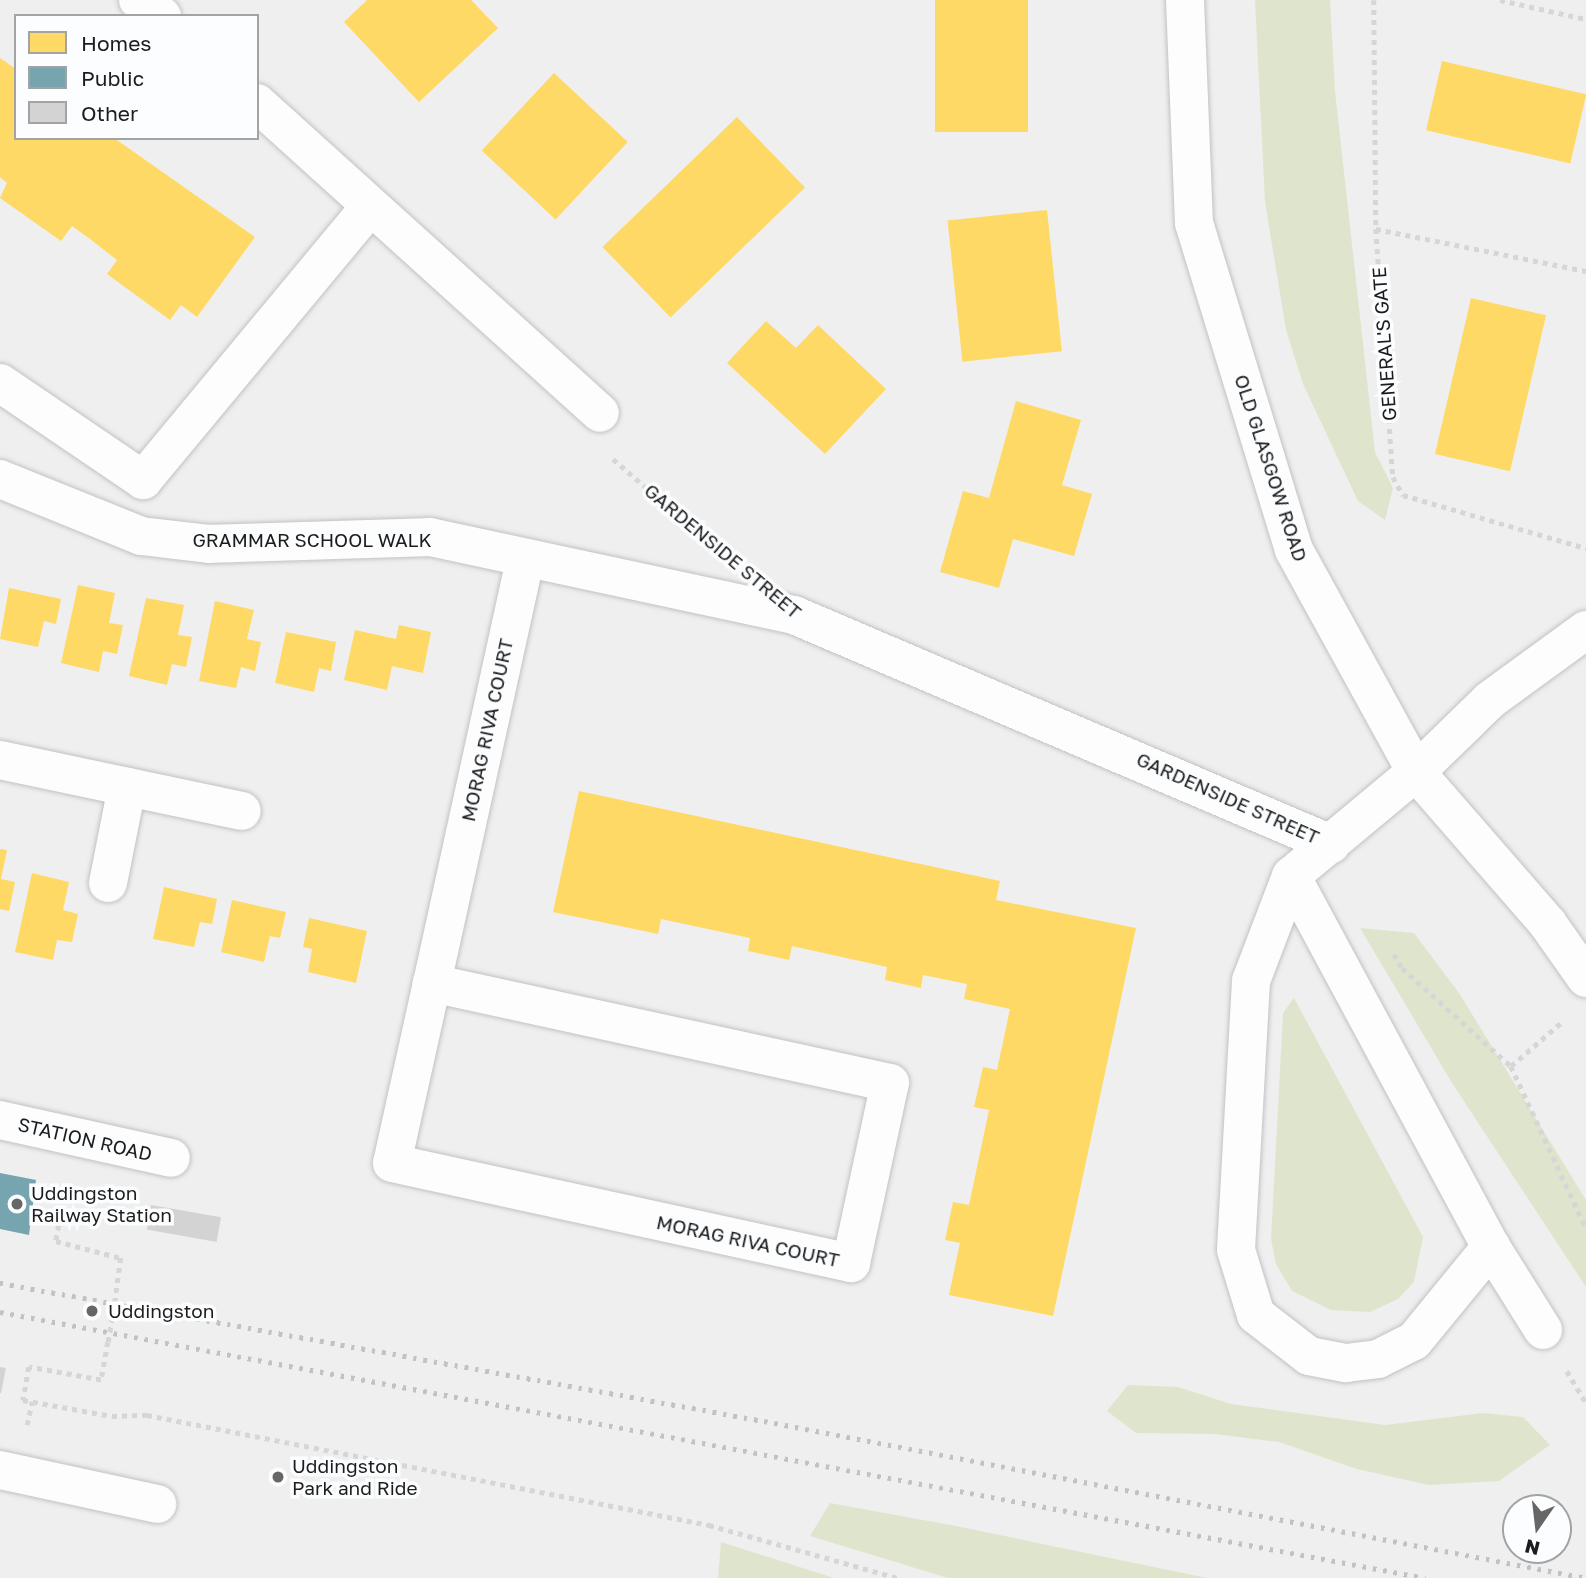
<!DOCTYPE html>
<style>
body{margin:0}
#map{position:relative;width:1586px;height:1578px;overflow:hidden;background:#efefef;font-family:"Golos Text",sans-serif}
div>[style]{position:absolute}
.green>*{inset:0;background:#dfe5cd}
.homes>*{inset:0;background:#ffd966;transform-origin:0 0}
.public>*{inset:0;background:#76a5af}
.building>*{inset:0;background:#d3d3d4;transform-origin:0 0}
.path>*{height:4.5px;margin-top:-2.25px;transform-origin:0;background:repeating-linear-gradient(90deg,#d6d6d6 0 5px,transparent 0 10px)}
.roads{filter:drop-shadow(0 0 2px #c2c2c2) drop-shadow(0 0 2px #c2c2c2)}
.minor>*{height:38px;margin:-19px;padding:0 19px;transform-origin:19px;border-radius:19px;background:#fdfdfd}
.rail>*{height:5px;margin-top:-2.5px;transform-origin:0;background:repeating-linear-gradient(90deg,#c2c2c3 0 3.5px,transparent 0 10.5px)}
.path-bridge>*{height:4.5px;margin-top:-2.25px;transform-origin:0;background:repeating-linear-gradient(90deg,#d6d6d6 0 5px,transparent 0 10px)}
.dots>*{width:19px;height:19px;translate:-50% -50%;box-sizing:border-box;border:4px solid #fbfdfe;border-radius:50%}
span{translate:-50% -50%;white-space:nowrap;text-align:center;line-height:1.15;-webkit-text-stroke:7px #fbfdfe;paint-order:stroke}
.street-label{font-size:19px;color:#1c1c1d}
.poi-label{font-size:19px;color:#1c1c1d}
.left{translate:0 -50%;text-align:left}
.legend{position:absolute;left:14px;top:14px;width:245px;height:126px;box-sizing:border-box;background:#fbfdfe;border:2px solid #a2a3a4;margin:0;padding:9px 12px;list-style:none;font-size:21px;color:#1c1c1d}
.legend li{display:flex;align-items:center;gap:14px;height:35px}
.legend b{width:35px;border:2px solid #a2a3a4}
.north{position:absolute;left:1502px;top:1494px;width:70px;height:70px;box-sizing:border-box;background:#fbfdfe;border:2px solid #a2a3a4;border-radius:50%;rotate:194deg;font-size:19px;font-weight:700;line-height:28px;text-align:center;color:#1c1c1d}
.north::after{content:'';display:block;margin:auto;width:24px;height:32px;background:#666;clip-path:polygon(50% 0,100% 100%,50% 72%,0 100%)}
</style>
<div id="map">
<div class="green">
<i style="clip-path:polygon(1255px 0,1330px 0,1335px 91px,1375px 452px,1393px 488px,1385px 520px,1358px 501px,1303px 384px,1286px 330px,1265px 202px)"></i>
<i style="clip-path:polygon(1360px 928px,1414px 933px,1459px 993px,1586px 1200px,1586px 1287px,1452px 1083px)"></i>
<i style="clip-path:polygon(1294px 998px,1423px 1237px,1414px 1282px,1398px 1299px,1370px 1312px,1331px 1310px,1292px 1291px,1276px 1264px,1271px 1239px,1283px 1013px)"></i>
<i style="clip-path:polygon(1128px 1385px,1178px 1387px,1231px 1404px,1385px 1425px,1483px 1413px,1523px 1417px,1550px 1445px,1499px 1481px,1429px 1485px,1357px 1469px,1279px 1442px,1215px 1434px,1136px 1433px,1107px 1411px)"></i>
<i style="clip-path:polygon(830px 1503px,956px 1526px,1207px 1578px,948px 1578px,810px 1536px)"></i>
<i style="clip-path:polygon(721px 1542px,834px 1578px,718px 1578px)"></i>
</div>
<div class="homes">
<i style="clip-path:polygon(367px 0,471px 0,498px 28px,419px 102px,344px 22px)"></i>
<i style="left:935px;top:0;width:93px;height:132px"></i>
<i style="clip-path:polygon(0 58px,16px 69px,16px 138px,114px 138px,255px 237px,197px 317px,181px 305px,170px 320px,107px 274px,117px 260px,90px 239px,72px 226px,61px 241px,0 198px,7px 183px,0 177px)"></i>
<i style="left:1442px;top:61px;width:148px;height:71px;rotate:13deg"></i>
<i style="left:554px;top:73px;width:101px;height:106px;rotate:43deg"></i>
<i style="left:737px;top:117px;width:98px;height:187px;rotate:46deg"></i>
<i style="left:1047px;top:210px;width:142px;height:100px;rotate:84deg"></i>
<i style="left:1471px;top:298px;width:77px;height:160px;rotate:13deg"></i>
<i style="clip-path:polygon(766px 321px,796px 348px,818px 325px,886px 389px,825px 454px,727px 363px)"></i>
<i style="clip-path:polygon(1016px 401px,1081px 420px,1062px 485px,1092px 494px,1074px 556px,1013px 539px,999px 588px,940px 572px,963px 491px,989px 498px)"></i>
<i style="clip-path:polygon(78px 585px,115px 593px,109px 623px,123px 625px,117px 654px,103px 651px,99px 672px,61px 663px)"></i>
<i style="clip-path:polygon(9px 588px,61px 599px,56px 624px,44px 621px,38px 647px,0 639px)"></i>
<i style="clip-path:polygon(146px 598px,184px 605px,178px 635px,192px 637px,186px 667px,172px 664px,167px 685px,129px 676px)"></i>
<i style="clip-path:polygon(215px 601px,254px 610px,247px 639px,261px 642px,255px 671px,241px 667px,236px 688px,199px 681px)"></i>
<i style="clip-path:polygon(399px 625px,431px 632px,423px 673px,392px 666px,387px 690px,344px 680px,355px 630px,396px 639px)"></i>
<i style="clip-path:polygon(286px 632px,336px 642px,331px 671px,319px 668px,314px 692px,275px 683px)"></i>
<i style="clip-path:polygon(579px 791px,1000px 881px,996px 900px,1136px 928px,1053px 1316px,949px 1295px,960px 1243px,945px 1240px,953px 1202px,969px 1205px,989px 1110px,974px 1107px,983px 1067px,997px 1070px,1010px 1009px,964px 999px,967px 984px,923px 975px,921px 988px,885px 980px,887px 967px,792px 946px,789px 960px,748px 951px,750px 938px,661px 919px,658px 934px,553px 912px)"></i>
<i style="clip-path:polygon(0 849px,7px 850px,1px 879px,15px 882px,9px 911px,0 909px)"></i>
<i style="clip-path:polygon(32px 873px,69px 882px,63px 910px,78px 914px,72px 942px,57px 940px,53px 960px,15px 952px)"></i>
<i style="clip-path:polygon(164px 887px,217px 899px,212px 924px,200px 922px,194px 947px,153px 939px)"></i>
<i style="clip-path:polygon(232px 900px,286px 912px,280px 938px,270px 936px,264px 962px,221px 952px)"></i>
<i style="clip-path:polygon(309px 918px,367px 931px,356px 983px,308px 972px,312px 949px,303px 947px)"></i>
</div>
<div class="public">
<i style="clip-path:polygon(0 1173px,36px 1180px,29px 1235px,0 1229px)"></i>
</div>
<div class="building">
<i style="left:151px;top:1205px;width:71px;height:25px;rotate:10deg"></i>
<i style="clip-path:polygon(0 1367px,6px 1368px,1px 1393px,0 1393px)"></i>
</div>
<div class="path">
<i style="left:1374px;top:0;width:229px;rotate:89.5deg"></i>
<i style="left:1376px;top:229px;width:249px;rotate:86.1deg"></i>
<i style="left:1393px;top:477px;width:21px;rotate:61deg"></i>
<i style="left:1403px;top:495px;width:191px;rotate:16.2deg"></i>
<i style="left:1500px;top:0;width:88px;rotate:12.5deg"></i>
<i style="left:1376px;top:229px;width:214px;rotate:11.3deg"></i>
<i style="left:613px;top:459px;width:132px;rotate:40.7deg"></i>
<i style="left:1394px;top:954px;width:16px;rotate:60deg"></i>
<i style="left:1402px;top:968px;width:147px;rotate:42deg"></i>
<i style="left:1511px;top:1066px;width:179px;rotate:65.2deg"></i>
<i style="left:1511px;top:1066px;width:69px;rotate:-40.9deg"></i>
<i style="left:66px;top:1186px;width:56px;rotate:100.3deg"></i>
<i style="left:56px;top:1241px;width:67px;rotate:14.7deg"></i>
<i style="left:121px;top:1258px;width:34px;rotate:98deg"></i>
<i style="left:108px;top:1342px;width:39px;rotate:100deg"></i>
<i style="left:101px;top:1380px;width:73px;rotate:-169.8deg"></i>
<i style="left:29px;top:1367px;width:34px;rotate:100deg"></i>
<i style="left:23px;top:1400px;width:90px;rotate:10.2deg"></i>
<i style="left:112px;top:1416px;width:35px;rotate:-2deg"></i>
<i style="left:147px;top:1415px;width:573px;rotate:11.07deg"></i>
<i style="left:709px;top:1525px;width:195px;rotate:15.7deg"></i>
<i style="left:1567px;top:1371px;width:37px;rotate:59deg"></i>
<i style="left:27px;top:1425px;width:24px;rotate:-78deg"></i>
</div>
<div class="roads">
<div class="minor">
<i style="left:138px;top:0;width:29px;rotate:34deg"></i>
<i style="left:1185px;top:0;width:223px;rotate:87.7deg"></i>
<i style="left:1194px;top:223px;width:342px;rotate:73deg"></i>
<i style="left:1294px;top:550px;width:253px;rotate:61.2deg"></i>
<i style="left:1416px;top:772px;width:201px;rotate:49deg"></i>
<i style="left:1548px;top:924px;width:66px;rotate:54.9deg"></i>
<i style="left:257px;top:103px;width:462px;rotate:42.1deg"></i>
<i style="left:0;top:383px;width:173px;rotate:34.1deg"></i>
<i style="left:143px;top:480px;width:355px;rotate:-50.3deg"></i>
<i style="left:0;top:479px;width:152px;rotate:22deg"></i>
<i style="left:141px;top:536px;width:68px;rotate:6.7deg"></i>
<i style="left:209px;top:544px;width:221px;rotate:-1.8deg"></i>
<i style="left:430px;top:537px;width:372px;rotate:12.1deg"></i>
<i style="left:794px;top:615px;width:584px;rotate:23.1deg"></i>
<i style="left:0;top:760px;width:247px;rotate:11.9deg"></i>
<i style="left:1291px;top:876px;width:112px;rotate:110.9deg"></i>
<i style="left:1251px;top:981px;width:269px;rotate:93.2deg"></i>
<i style="left:1236px;top:1250px;width:68px;rotate:72.9deg"></i>
<i style="left:1256px;top:1315px;width:67px;rotate:37.7deg"></i>
<i style="left:1309px;top:1356px;width:38px;rotate:11deg"></i>
<i style="left:1346px;top:1363px;width:32px;rotate:-7deg"></i>
<i style="left:1378px;top:1359px;width:40px;rotate:-26.6deg"></i>
<i style="left:1414px;top:1341px;width:122px;rotate:-50.7deg"></i>
<i style="left:1491px;top:1247px;width:421px;rotate:-118.3deg"></i>
<i style="left:1291px;top:876px;width:163px;rotate:-39.8deg"></i>
<i style="left:1416px;top:772px;width:103px;rotate:-44.2deg"></i>
<i style="left:1490px;top:700px;width:119px;rotate:-36.1deg"></i>
<i style="left:108px;top:883px;width:98px;rotate:-78.8deg"></i>
<i style="left:432px;top:983px;width:184px;rotate:102.5deg"></i>
<i style="left:392px;top:1163px;width:470px;rotate:12.3deg"></i>
<i style="left:851px;top:1263px;width:184px;rotate:-77.8deg"></i>
<i style="left:890px;top:1083px;width:469px;rotate:-167.7deg"></i>
<i style="left:432px;top:983px;width:434px;rotate:-77.6deg"></i>
<i style="left:0;top:1120px;width:175px;rotate:12.5deg"></i>
<i style="left:1491px;top:1247px;width:98px;rotate:57.9deg"></i>
<i style="left:0;top:1470px;width:161px;rotate:12.2deg"></i>
</div>
</div>
<div class="rail">
<i style="left:0;top:1283px;width:776px;rotate:10.24deg"></i>
<i style="left:764px;top:1421px;width:837px;rotate:10.81deg"></i>
<i style="left:0;top:1312px;width:1450px;rotate:10.57deg"></i>
</div>
<div class="path-bridge">
<i style="left:108px;top:1342px;width:51px;rotate:-80.9deg"></i>
</div>
<div class="dots">
<i style="left:17px;top:1204px;background:#666"></i>
<i style="left:92px;top:1311px;background:#666"></i>
<i style="left:278px;top:1477px;background:#666"></i>
</div>
<div class="street-label">
<span style="left:1384px;top:344px;rotate:-94deg">GENERAL'S GATE</span>
<span style="left:1271px;top:468px;rotate:72deg">OLD GLASGOW ROAD</span>
<span style="left:312px;top:540px">GRAMMAR SCHOOL WALK</span>
<span style="left:723px;top:551px;rotate:40deg">GARDENSIDE STREET</span>
<span style="left:487px;top:730px;rotate:-78deg">MORAG RIVA COURT</span>
<span style="left:1228px;top:798px;rotate:24deg">GARDENSIDE STREET</span>
<span style="left:85px;top:1139px;rotate:13deg">STATION ROAD</span>
<span style="left:748px;top:1241px;rotate:12deg">MORAG RIVA COURT</span>
</div>
<div class="poi-label">
<span class="left" style="left:31px;top:1204px">Uddingston<br>Railway Station</span>
<span class="left" style="left:108px;top:1311px">Uddingston</span>
<span class="left" style="left:292px;top:1477px">Uddingston<br>Park and Ride</span>
</div>
<ul class="legend">
<li><b style="height:19px;background:#ffd966"></b>Homes</li>
<li><b style="height:19px;background:#76a5af"></b>Public</li>
<li><b style="height:19px;background:#d3d3d4"></b>Other</li>
</ul>
<div class="north">N</div>
</div>
